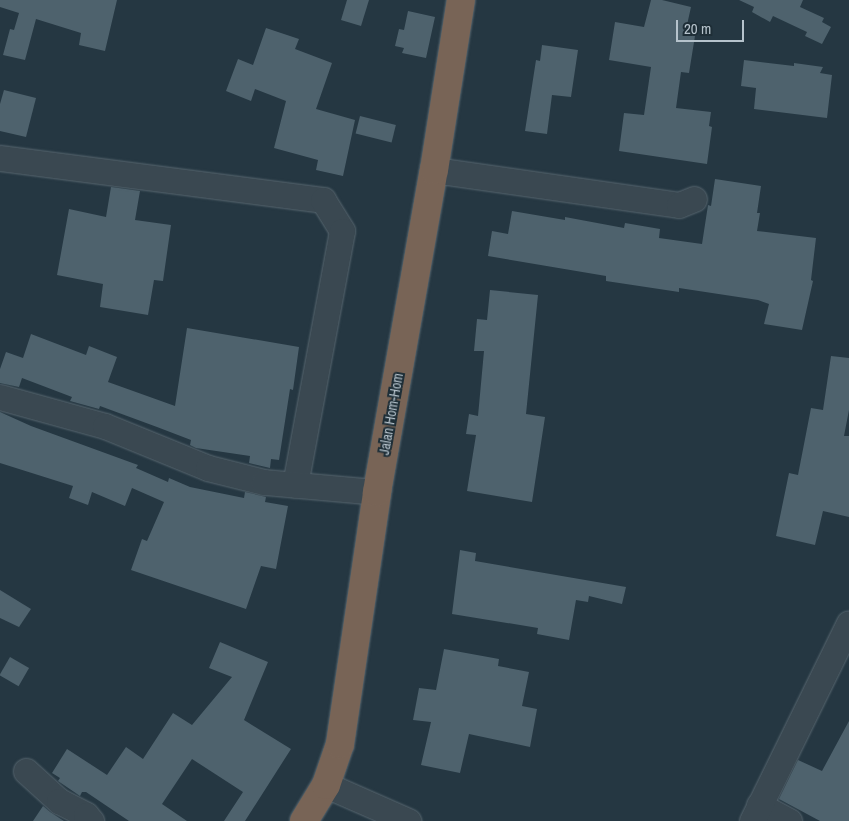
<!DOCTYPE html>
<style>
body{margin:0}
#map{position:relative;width:849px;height:821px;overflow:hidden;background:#253742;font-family:"Archivo Narrow",sans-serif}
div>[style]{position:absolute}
.building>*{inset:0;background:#4e626d;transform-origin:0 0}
.roads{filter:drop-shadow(0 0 1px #57666f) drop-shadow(0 0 1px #57666f)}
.minor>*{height:25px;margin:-12.5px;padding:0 12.5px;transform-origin:12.5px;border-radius:12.5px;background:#3a4851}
.highway>*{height:28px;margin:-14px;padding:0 14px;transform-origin:14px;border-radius:14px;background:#786456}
span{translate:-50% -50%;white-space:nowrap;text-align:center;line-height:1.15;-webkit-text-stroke:4px #1e2e37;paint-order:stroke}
.street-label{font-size:14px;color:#b6c3cc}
.scale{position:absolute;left:676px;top:20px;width:68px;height:22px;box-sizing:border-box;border:2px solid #b6c3cc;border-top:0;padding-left:6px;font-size:15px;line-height:18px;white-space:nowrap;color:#b6c3cc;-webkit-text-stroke:4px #1e2e37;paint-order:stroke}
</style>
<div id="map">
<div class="building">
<i style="clip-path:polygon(0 0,117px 0,105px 51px,79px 45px,81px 33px,36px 19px,25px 60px,3px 55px,10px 29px,14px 30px,19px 13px,0 7px)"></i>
<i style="clip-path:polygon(347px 0,369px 0,361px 26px,341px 20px)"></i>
<i style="clip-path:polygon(651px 0,662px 0,691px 7px,685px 34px,695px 36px,689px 73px,681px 72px,676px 108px,711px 112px,709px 126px,712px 127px,707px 164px,619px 151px,624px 113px,644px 115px,651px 67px,609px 60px,615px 22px,644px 27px)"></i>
<i style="clip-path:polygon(739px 0,803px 0,800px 7px,824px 18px,822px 22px,831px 27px,822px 44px,805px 36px,807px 32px,773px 16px,770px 22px,752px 12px,754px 7px)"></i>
<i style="clip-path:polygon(408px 11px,435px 17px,426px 58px,402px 53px,404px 48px,395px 46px,399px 29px,404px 30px)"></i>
<i style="clip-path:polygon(266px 28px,299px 39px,295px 49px,332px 63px,316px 109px,355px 120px,343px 176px,316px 170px,318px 160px,274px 148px,286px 101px,255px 89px,251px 101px,226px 91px,238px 59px,253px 65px)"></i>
<i style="clip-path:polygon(542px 45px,578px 50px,571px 97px,552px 95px,547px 134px,525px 131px,536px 60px,540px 61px)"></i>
<i style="clip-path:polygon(744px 60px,794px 66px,794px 63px,823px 67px,820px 73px,832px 75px,827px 118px,754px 109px,756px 88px,741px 86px)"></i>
<i style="clip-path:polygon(4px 90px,36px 98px,26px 137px,0 131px,0 104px)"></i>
<i style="left:360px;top:116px;width:37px;height:18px;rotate:14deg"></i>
<i style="clip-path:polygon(715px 179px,761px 186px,757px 213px,760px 213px,757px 231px,816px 238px,811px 280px,813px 281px,802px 330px,764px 324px,769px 304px,758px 300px,679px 288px,679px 292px,606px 281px,606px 276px,488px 256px,492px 231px,508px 234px,512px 211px,565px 220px,565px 217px,624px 228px,625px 223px,660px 229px,659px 238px,702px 244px,708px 205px,711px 206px)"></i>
<i style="clip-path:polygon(111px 187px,140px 191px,135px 220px,171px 225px,163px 281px,154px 280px,148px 315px,100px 307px,103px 284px,57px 275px,69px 209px,106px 217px)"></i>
<i style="clip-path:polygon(490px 290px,538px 295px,526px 414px,545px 417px,532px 502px,467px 491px,476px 435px,466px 434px,469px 414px,478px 416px,484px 351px,474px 351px,477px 319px,487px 320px)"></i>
<i style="clip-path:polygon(187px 328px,299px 347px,293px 390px,290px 389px,279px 460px,271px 459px,270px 468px,249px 463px,250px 456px,196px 448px,190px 445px,191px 440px,157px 427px,100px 406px,99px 409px,70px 401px,72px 397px,22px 378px,19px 387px,0 383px,0 369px,6px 352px,23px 358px,31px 334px,86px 355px,89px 346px,117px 357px,108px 382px,175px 406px)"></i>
<i style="clip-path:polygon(831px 356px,849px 358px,849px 410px,844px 436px,849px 436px,849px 517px,823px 511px,815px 545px,776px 536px,789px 473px,798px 475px,811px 408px,823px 410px)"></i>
<i style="clip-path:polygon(0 412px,31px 426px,138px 465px,136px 468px,168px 482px,169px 478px,190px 487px,244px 498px,245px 492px,266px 497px,265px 502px,288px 506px,276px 569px,261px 566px,246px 609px,131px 570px,142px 539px,147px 541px,164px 502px,132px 488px,125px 506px,92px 492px,88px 505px,69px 498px,73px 486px,0 463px)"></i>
<i style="clip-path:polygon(460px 550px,476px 553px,475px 561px,626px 587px,622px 604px,589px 596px,588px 602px,576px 600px,569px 640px,537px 634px,538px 628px,452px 614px)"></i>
<i style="clip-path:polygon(0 590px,31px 609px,19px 627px,0 618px)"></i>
<i style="clip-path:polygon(220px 642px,268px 662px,244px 720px,291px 749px,245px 821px,224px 821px,243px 792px,192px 759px,162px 804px,187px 821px,129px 821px,86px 792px,82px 792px,80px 796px,58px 781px,60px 778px,52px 773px,67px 749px,107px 775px,126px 747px,143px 759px,173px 713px,192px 725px,232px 677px,209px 668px)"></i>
<i style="clip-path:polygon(444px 649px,499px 659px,498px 666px,529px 672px,522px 706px,537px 709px,530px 747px,469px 734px,460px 773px,421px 765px,431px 722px,413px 720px,419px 688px,436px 690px)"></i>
<i style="left:10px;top:657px;width:22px;height:21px;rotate:30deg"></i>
<i style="clip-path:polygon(849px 721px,849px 821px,820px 821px,779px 799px,798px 760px,822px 771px)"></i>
<i style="clip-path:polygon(43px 806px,50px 812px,64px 821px,33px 821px)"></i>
</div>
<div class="roads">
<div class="minor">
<i style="left:0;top:158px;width:326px;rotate:7.4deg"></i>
<i style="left:323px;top:200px;width:36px;rotate:58deg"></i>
<i style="left:342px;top:231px;width:258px;rotate:100.5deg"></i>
<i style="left:434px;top:170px;width:247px;rotate:8.1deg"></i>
<i style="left:679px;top:205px;width:16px;rotate:-22deg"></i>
<i style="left:0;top:397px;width:109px;rotate:15.4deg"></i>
<i style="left:105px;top:426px;width:111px;rotate:22.2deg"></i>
<i style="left:208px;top:468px;width:58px;rotate:14deg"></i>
<i style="left:264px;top:482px;width:113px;rotate:5.1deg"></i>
<i style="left:26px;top:771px;width:45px;rotate:42.3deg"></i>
<i style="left:59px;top:801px;width:30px;rotate:27deg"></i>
<i style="left:86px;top:815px;width:8px;rotate:50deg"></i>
<i style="left:326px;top:785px;width:90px;rotate:23.7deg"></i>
<i style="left:759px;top:805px;width:34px;rotate:28deg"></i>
<i style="left:752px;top:821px;width:220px;rotate:-63.9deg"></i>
</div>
<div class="highway">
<i style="left:304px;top:821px;width:42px;rotate:-58.6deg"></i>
<i style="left:326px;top:785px;width:43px;rotate:-71.1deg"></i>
<i style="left:340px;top:744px;width:255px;rotate:-81.6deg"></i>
<i style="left:377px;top:492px;width:327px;rotate:-80deg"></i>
<i style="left:434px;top:170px;width:172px;rotate:-81deg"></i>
</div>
</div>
<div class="street-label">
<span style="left:391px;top:414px;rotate:-80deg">Jalan Hom-Hom</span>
</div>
<div class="scale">20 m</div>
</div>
